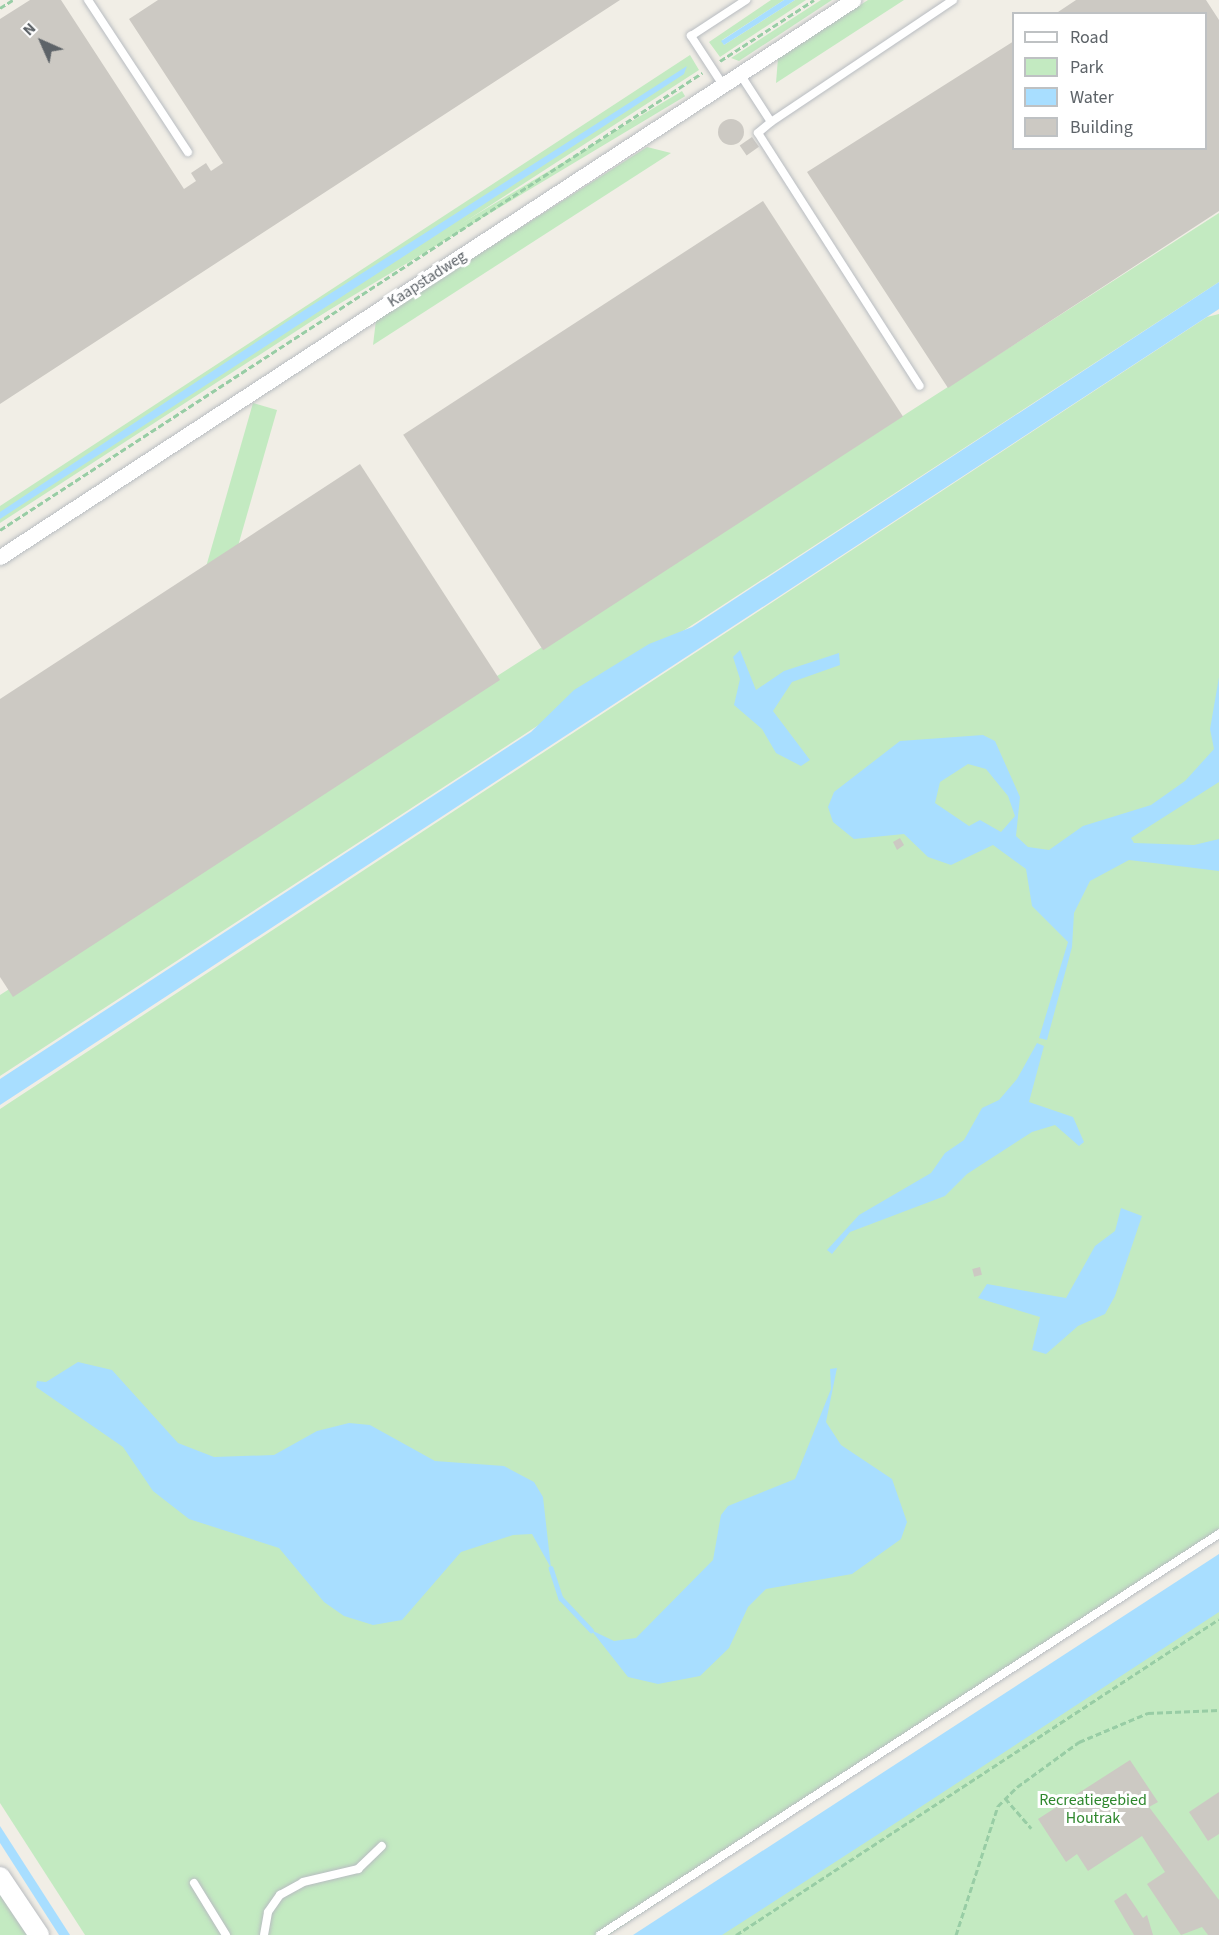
<!DOCTYPE html>
<style>
body{margin:0}
#map{position:relative;width:1219px;height:1935px;overflow:hidden;background:#f1eee6;font-family:"Source Sans 3",sans-serif}
div>[style]{position:absolute}
.green>*{inset:0;background:#c3eac1;transform-origin:0 0}
.water>*{inset:0;background:#a8deff}
.stream>*{height:4.5px;margin:-2.25px;padding:0 2.25px;transform-origin:2.25px;border-radius:2.25px;background:#a8deff}
.building>*{inset:0;background:#ccc9c3;transform-origin:0 0}
.round{border-radius:50%}
.path>*{height:3px;margin-top:-1.5px;transform-origin:0;background:repeating-linear-gradient(90deg,#98cda5 0 6px,transparent 0 9px)}
.roads{filter:drop-shadow(0 0 2px #b8bcc1) drop-shadow(0 0 2px #b8bcc1)}
.service>*{height:8px;margin:-4px;padding:0 4px;transform-origin:4px;border-radius:4px;background:#fff}
.minor>*{height:15px;margin:-7.5px;padding:0 7.5px;transform-origin:7.5px;border-radius:7.5px;background:#fff}
.tertiary>*{height:20px;margin:-10px;padding:0 10px;transform-origin:10px;border-radius:10px;background:#fff}
span{translate:-50% -50%;white-space:nowrap;text-align:center;line-height:1.15;-webkit-text-stroke:6px #fff;paint-order:stroke}
.street-label{font-size:16px;color:#5d6368}
.park-label{font-size:16px;color:#2e872d}
.legend{position:absolute;left:1012px;top:12px;width:195px;height:138px;box-sizing:border-box;background:#fff;border:2px solid #bec1c3;margin:0;padding:8px 10px;list-style:none;font-size:18px;color:#5d6368}
.legend li{display:flex;align-items:center;gap:12px;height:30px}
.legend b{width:30px;border:2px solid #bec1c3}
.north{position:absolute;left:12px;top:12px;width:60px;height:60px;-webkit-text-stroke:4px #fff;paint-order:stroke;rotate:315deg;font-size:16px;font-weight:700;line-height:24px;text-align:center;color:#5d6368}
.north::after{content:'';display:block;margin:auto;width:21px;height:27px;background:#5d6368;clip-path:polygon(50% 0,100% 100%,50% 72%,0 100%)}
</style>
<div id="map">
<div class="green">
<i style="clip-path:polygon(771px 0,784px 0,722px 40px,724px 45px,795px 0,806px 0,720px 57px,709px 42px)"></i>
<i style="clip-path:polygon(821px 0,832px 0,739px 61px,731px 58px)"></i>
<i style="clip-path:polygon(868px 0,904px 0,776px 83px,778px 58px)"></i>
<i style="clip-path:polygon(690px 55px,699px 70px,0 523px,0 506px)"></i>
<i style="left:682px;top:91px;width:6px;height:459px;rotate:59deg"></i>
<i style="clip-path:polygon(647px 147px,671px 153px,373px 345px,376px 320px)"></i>
<i style="clip-path:polygon(1219px 213px,1219px 282px,0 1076px,0 995px)"></i>
<i style="clip-path:polygon(1219px 314px,1219px 1531px,609px 1935px,85px 1935px,0 1803px,0 1109px,1207px 317px)"></i>
<i style="left:253px;top:403px;width:25px;height:302px;rotate:16deg"></i>
<i style="clip-path:polygon(1219px 1579px,1219px 1935px,672px 1935px)"></i>
<i style="clip-path:polygon(0 1892px,28px 1935px,0 1935px)"></i>
</div>
<div class="water">
<i style="clip-path:polygon(784px 0,795px 0,724px 45px,721px 41px)"></i>
<i style="clip-path:polygon(687px 66px,684px 74px,0 519px,0 512px,306px 309px)"></i>
<i style="clip-path:polygon(1219px 282px,1219px 309px,0 1105px,0 1079px,531px 732px,574px 690px,649px 644px,692px 627px)"></i>
<i style="clip-path:polygon(740px 650px,756px 690px,784px 671px,839px 653px,840px 665px,792px 682px,773px 711px,810px 760px,801px 766px,776px 753px,762px 729px,734px 705px,740px 679px,733px 657px)"></i>
<i style="clip-path:polygon(evenodd,1219px 677px,1219px 782px,1131px 838px,1134px 843px,1194px 845px,1219px 839px,1219px 871px,1129px 860px,1090px 881px,1074px 913px,1072px 947px,1047px 1040px,1039px 1038px,1068px 942px,1032px 906px,1026px 869px,993px 845px,951px 865px,928px 857px,904px 834px,854px 839px,833px 822px,828px 807px,834px 792px,900px 741px,983px 735px,995px 741px,1020px 797px,1016px 836px,1028px 847px,1049px 850px,1083px 826px,1151px 805px,1185px 781px,1214px 749px,1210px 729px,1219px 677px,968px 764px,986px 769px,1008px 796px,1015px 816px,1001px 832px,980px 820px,969px 826px,935px 803px,940px 782px,968px 764px)"></i>
<i style="clip-path:polygon(1037px 1043px,1044px 1046px,1029px 1102px,1073px 1117px,1084px 1142px,1079px 1146px,1055px 1125px,1032px 1132px,967px 1174px,945px 1196px,850px 1232px,832px 1254px,827px 1250px,859px 1215px,931px 1173px,945px 1153px,964px 1140px,982px 1108px,999px 1100px,1017px 1079px)"></i>
<i style="clip-path:polygon(1121px 1208px,1142px 1216px,1115px 1296px,1105px 1314px,1078px 1326px,1046px 1354px,1032px 1350px,1040px 1317px,978px 1298px,987px 1284px,1066px 1298px,1095px 1246px,1115px 1231px)"></i>
<i style="clip-path:polygon(78px 1362px,112px 1370px,178px 1443px,214px 1457px,274px 1455px,317px 1431px,349px 1423px,370px 1425px,435px 1461px,504px 1466px,534px 1482px,543px 1497px,551px 1568px,532px 1534px,513px 1535px,461px 1552px,402px 1620px,373px 1625px,344px 1616px,324px 1602px,279px 1548px,189px 1519px,153px 1491px,123px 1447px,36px 1387px,37px 1381px,46px 1382px)"></i>
<i style="clip-path:polygon(837px 1368px,826px 1422px,841px 1445px,892px 1479px,907px 1522px,901px 1539px,852px 1574px,766px 1589px,748px 1607px,729px 1648px,700px 1676px,658px 1684px,628px 1677px,591px 1630px,614px 1641px,636px 1638px,713px 1560px,721px 1515px,728px 1506px,795px 1479px,831px 1389px,830px 1369px)"></i>
<i style="clip-path:polygon(1219px 1554px,1219px 1612px,925px 1804px,722px 1935px,633px 1935px)"></i>
<i style="clip-path:polygon(0 1826px,70px 1935px,59px 1935px,0 1843px)"></i>
</div>
<div class="stream">
<i style="left:551px;top:1568px;width:32px;rotate:72deg"></i>
<i style="left:561px;top:1598px;width:44px;rotate:46.8deg"></i>
</div>
<div class="building">
<i style="clip-path:polygon(30px 0,61px 0,184px 189px,196px 181px,191px 173px,206px 163px,211px 171px,223px 163px,129px 19px,158px 0,620px 0,0 404px,0 19px)"></i>
<i style="clip-path:polygon(1076px 0,1206px 0,1219px 20px,1219px 211px,948px 388px,807px 172px,1014px 41px,1014px 148px,1206px 148px,1206px 14px,1055px 14px)"></i>
<i class="round" style="left:718px;top:119px;width:26px;height:26px"></i>
<i style="left:752px;top:137px;width:12px;height:15px;rotate:55deg"></i>
<i style="left:763px;top:201px;width:257px;height:429px;rotate:57deg"></i>
<i style="clip-path:polygon(360px 464px,500px 680px,13px 997px,0 977px,0 699px)"></i>
<i style="clip-path:polygon(900px 838px,904px 845px,897px 850px,893px 842px)"></i>
<i style="left:980px;top:1267px;width:8px;height:8px;rotate:76deg"></i>
<i style="clip-path:polygon(1130px 1760px,1158px 1802px,1149px 1807px,1219px 1900px,1219px 1935px,1208px 1935px,1202px 1927px,1181px 1935px,1147px 1884px,1165px 1872px,1142px 1836px,1088px 1871px,1077px 1854px,1066px 1862px,1038px 1819px)"></i>
<i style="clip-path:polygon(1219px 1792px,1219px 1834px,1208px 1841px,1189px 1812px)"></i>
<i style="clip-path:polygon(1126px 1893px,1143px 1918px,1147px 1915px,1153px 1935px,1134px 1935px,1114px 1901px)"></i>
</div>
<div class="path">
<i style="left:0;top:8px;width:15px;rotate:-32deg"></i>
<i style="left:720px;top:61px;width:112px;rotate:-33deg"></i>
<i style="left:0;top:530px;width:838px;rotate:-33.06deg"></i>
<i style="left:1005px;top:1798px;width:40px;rotate:49deg"></i>
<i style="left:736px;top:1935px;width:577px;rotate:-33.19deg"></i>
<i style="left:956px;top:1935px;width:136px;rotate:-72deg"></i>
<i style="left:998px;top:1806px;width:27px;rotate:-45deg"></i>
<i style="left:1017px;top:1787px;width:77px;rotate:-36deg"></i>
<i style="left:1079px;top:1742px;width:75px;rotate:-22.8deg"></i>
<i style="left:1148px;top:1713px;width:71px;rotate:-2.4deg"></i>
</div>
<div class="roads">
<div class="service">
<i style="left:88px;top:0;width:182px;rotate:56.7deg"></i>
<i style="left:740px;top:74px;width:57px;rotate:57.1deg"></i>
<i style="left:771px;top:122px;width:17px;rotate:140deg"></i>
<i style="left:758px;top:133px;width:300px;rotate:57.4deg"></i>
<i style="left:723px;top:85px;width:59px;rotate:-123.1deg"></i>
<i style="left:691px;top:36px;width:66px;rotate:-33.2deg"></i>
<i style="left:771px;top:122px;width:219px;rotate:-33.8deg"></i>
<i style="left:194px;top:1883px;width:61px;rotate:58.4deg"></i>
<i style="left:264px;top:1935px;width:23px;rotate:-80deg"></i>
<i style="left:268px;top:1912px;width:21px;rotate:-55deg"></i>
<i style="left:280px;top:1895px;width:26px;rotate:-29deg"></i>
<i style="left:303px;top:1882px;width:57px;rotate:-13.3deg"></i>
<i style="left:358px;top:1869px;width:33px;rotate:-44deg"></i>
<i style="left:600px;top:1935px;width:738px;rotate:-32.94deg"></i>
</div>
<div class="minor">
<i style="left:0;top:557px;width:1019px;rotate:-33.14deg"></i>
</div>
<div class="tertiary">
<i style="left:0;top:1877px;width:70px;rotate:56.1deg"></i>
</div>
</div>
<div class="street-label">
<span style="left:427px;top:279px;rotate:-33deg">Kaapstadweg</span>
</div>
<div class="park-label">
<span style="left:1093px;top:1809px">Recreatiegebied<br>Houtrak</span>
</div>
<ul class="legend">
<li><b style="height:8px;background:#fff"></b>Road</li>
<li><b style="height:16px;background:#c3eac1"></b>Park</li>
<li><b style="height:16px;background:#a8deff"></b>Water</li>
<li><b style="height:16px;background:#ccc9c3"></b>Building</li>
</ul>
<div class="north">N</div>
</div>
